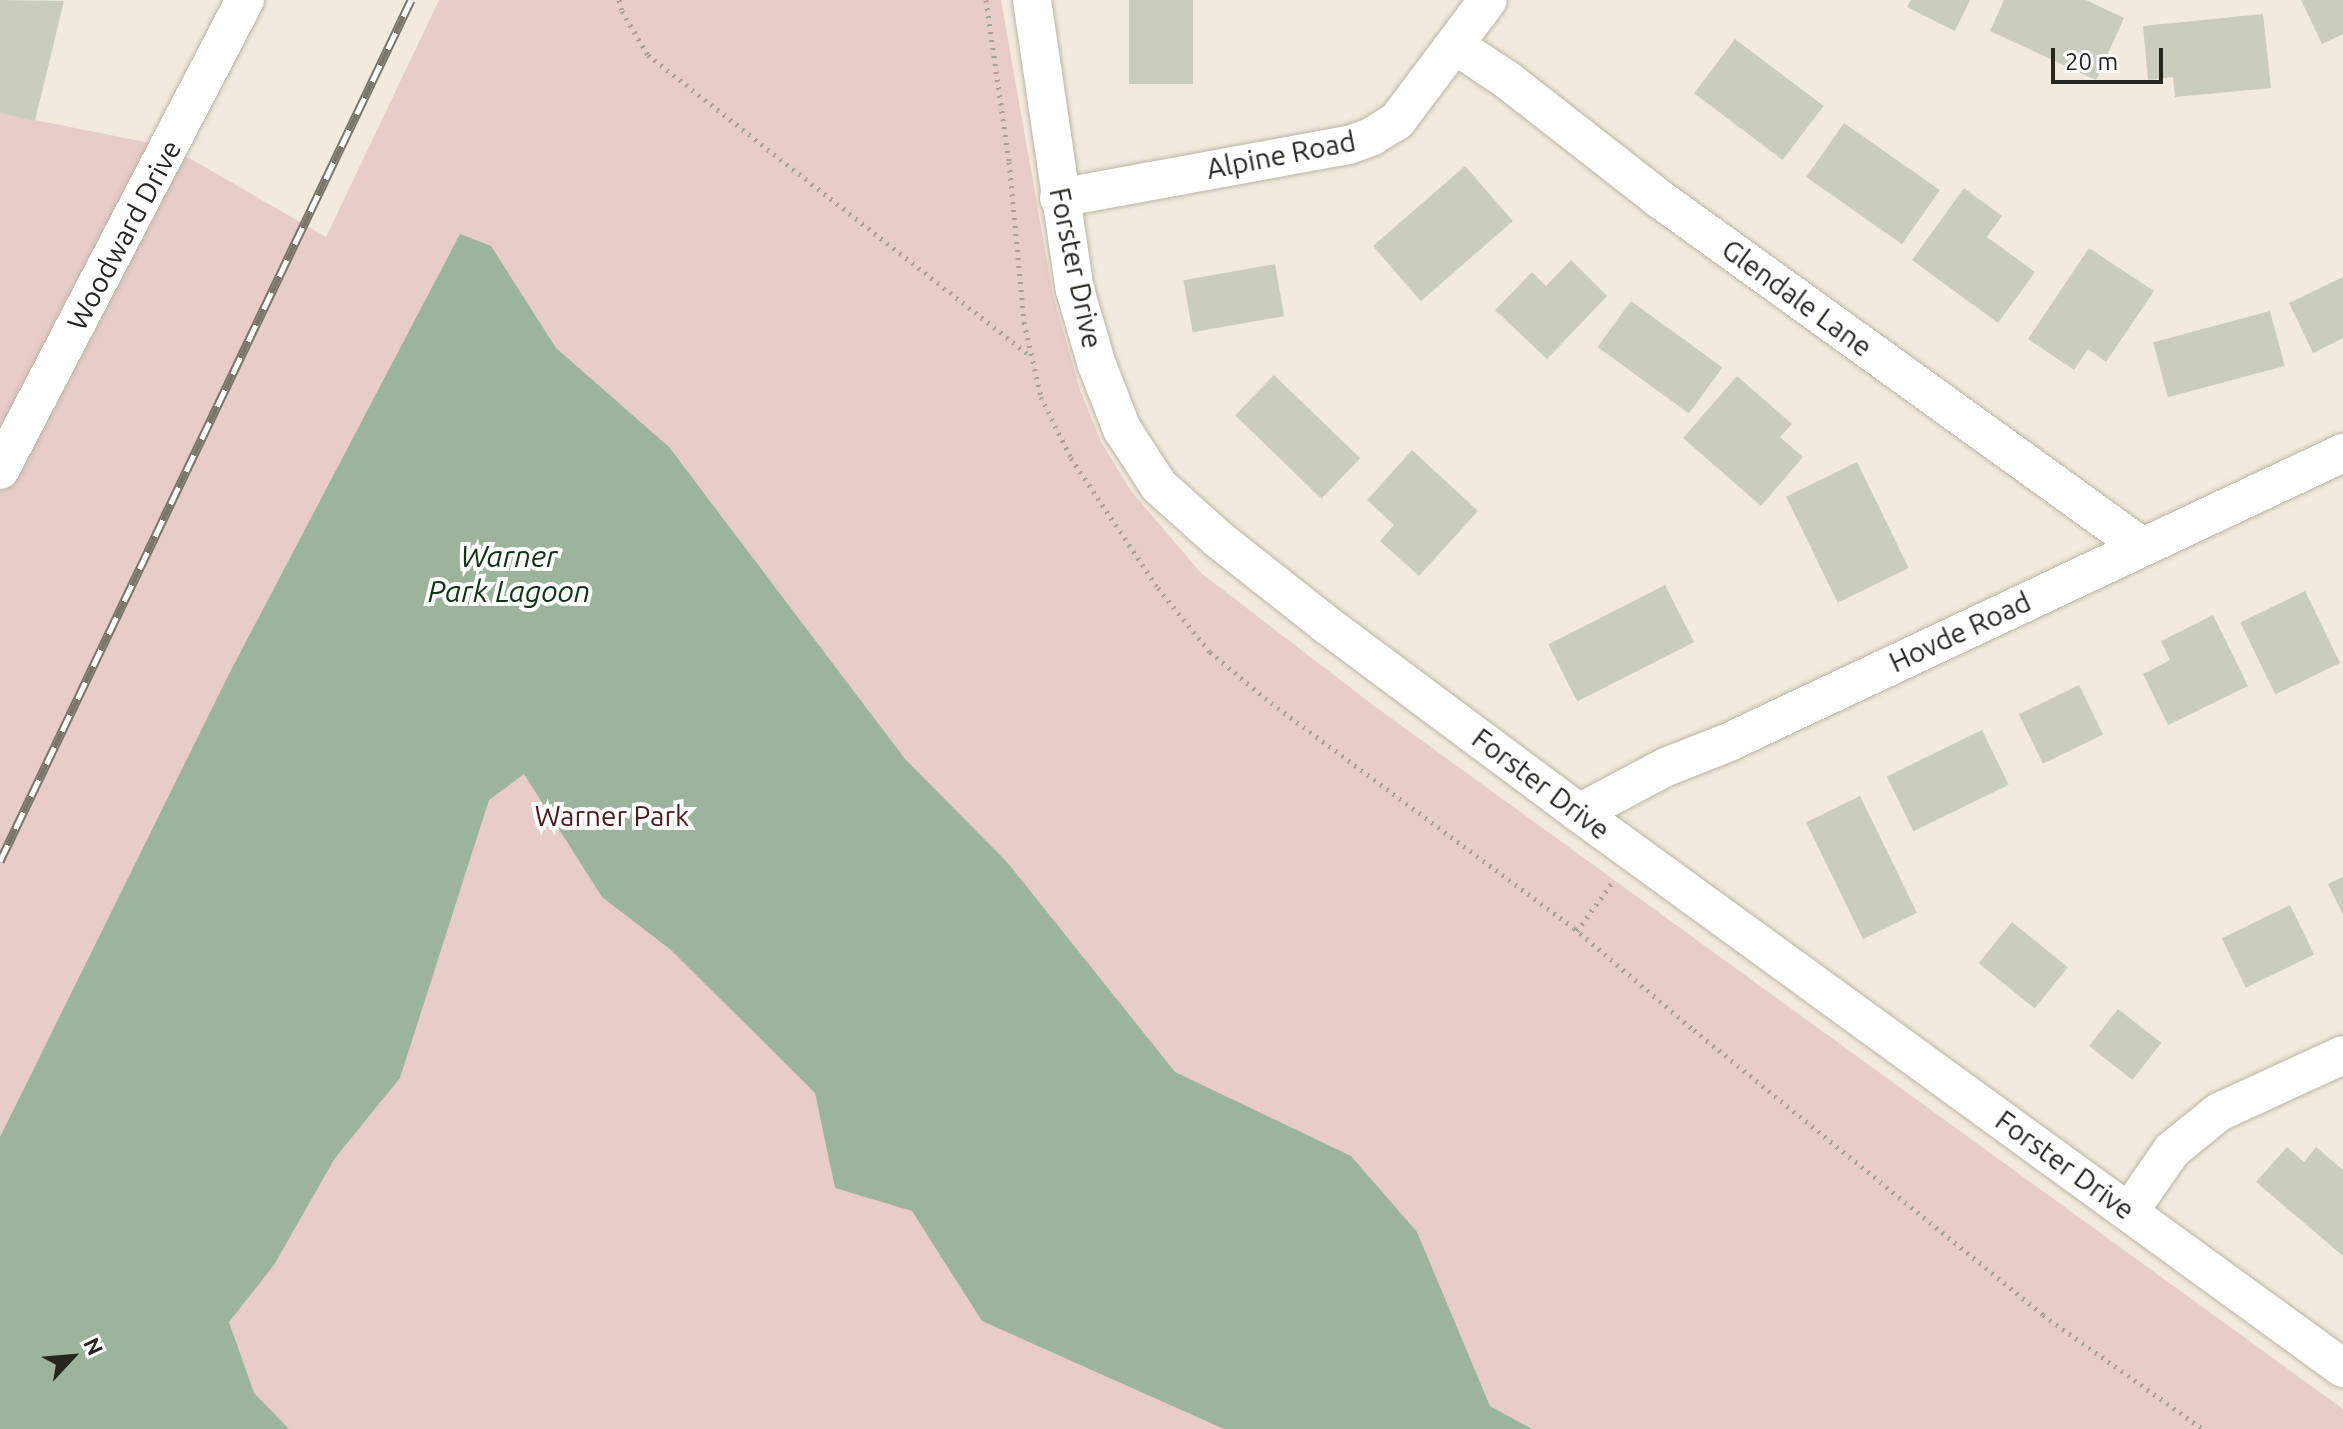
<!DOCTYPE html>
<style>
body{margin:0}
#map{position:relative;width:2343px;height:1429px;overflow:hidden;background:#f2ebdd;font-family:Ubuntu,sans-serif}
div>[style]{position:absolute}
.green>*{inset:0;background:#e7ccc9}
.water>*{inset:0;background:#9cb49c}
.building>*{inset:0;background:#cacdbe;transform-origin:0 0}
.path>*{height:5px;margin-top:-2.5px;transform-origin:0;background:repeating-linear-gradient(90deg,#a5a095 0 2px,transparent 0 8px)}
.roads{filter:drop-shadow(0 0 2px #bbb4a6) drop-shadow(0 0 2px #bbb4a6)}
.street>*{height:38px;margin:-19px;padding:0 19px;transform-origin:19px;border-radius:19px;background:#fff}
.rail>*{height:9px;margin-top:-4.5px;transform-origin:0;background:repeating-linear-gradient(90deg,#fff 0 18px,#7a766c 0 36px);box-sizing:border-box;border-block:2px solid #7a766c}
span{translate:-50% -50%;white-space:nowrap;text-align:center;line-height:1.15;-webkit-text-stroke:8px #fff;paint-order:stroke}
.street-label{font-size:28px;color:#27251f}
.park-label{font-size:28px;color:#4c1c1a}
.water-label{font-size:30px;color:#103613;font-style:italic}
.north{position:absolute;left:32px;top:1317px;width:80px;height:80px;-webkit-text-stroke:6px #fff;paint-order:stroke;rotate:64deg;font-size:22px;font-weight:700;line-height:32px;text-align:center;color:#27251f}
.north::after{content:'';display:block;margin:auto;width:28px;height:36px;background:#27251f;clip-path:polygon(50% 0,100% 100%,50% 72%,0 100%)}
.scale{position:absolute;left:2051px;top:48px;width:112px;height:36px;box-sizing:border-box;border:4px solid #27251f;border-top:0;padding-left:10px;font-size:24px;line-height:28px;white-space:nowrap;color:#27251f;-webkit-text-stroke:6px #fff;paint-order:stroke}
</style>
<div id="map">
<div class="green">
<i style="clip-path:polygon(439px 0,1001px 0,1053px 295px,1080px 390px,1101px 442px,1131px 491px,1201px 573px,1373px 705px,2343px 1409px,2343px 1429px,0 1429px,0 113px,170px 147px,326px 237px)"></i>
</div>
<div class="water">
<i style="clip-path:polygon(460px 234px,491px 246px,556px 348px,669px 447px,905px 759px,1007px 862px,1175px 1072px,1351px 1156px,1417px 1232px,1490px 1406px,1532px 1429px,1224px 1429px,982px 1321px,912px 1211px,835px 1188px,815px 1093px,671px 950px,602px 897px,524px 774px,489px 800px,400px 1078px,335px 1158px,274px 1265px,229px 1322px,254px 1393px,289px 1429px,0 1429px,0 1137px,229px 674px)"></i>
</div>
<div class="building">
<i style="clip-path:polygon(0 0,64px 1px,35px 121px,0 113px)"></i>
<i style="left:1129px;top:0;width:64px;height:84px"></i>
<i style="clip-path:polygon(1911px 0,1970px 0,1955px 31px,1907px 7px)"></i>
<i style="clip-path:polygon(2004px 0,2086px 0,2124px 18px,2096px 80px,1990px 31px)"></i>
<i style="clip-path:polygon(2301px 0,2343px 0,2343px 34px,2322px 44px)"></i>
<i style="clip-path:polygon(2263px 14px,2271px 88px,2175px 97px,2173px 77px,2148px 80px,2143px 26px)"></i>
<i style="left:1735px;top:39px;width:111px;height:68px;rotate:37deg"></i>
<i style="left:1844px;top:123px;width:117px;height:66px;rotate:35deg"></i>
<i style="left:1465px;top:166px;width:73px;height:122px;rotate:49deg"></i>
<i style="clip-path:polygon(1964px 188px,2002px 216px,1987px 237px,2035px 272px,1998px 323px,1912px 260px)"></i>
<i style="clip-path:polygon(2089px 248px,2154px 291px,2106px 362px,2088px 349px,2074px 370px,2028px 339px)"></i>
<i style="clip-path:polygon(1571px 260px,1607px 296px,1547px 359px,1495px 310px,1532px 272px,1546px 286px)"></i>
<i style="left:1275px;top:264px;width:53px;height:93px;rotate:80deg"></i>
<i style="clip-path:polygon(2343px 277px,2343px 338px,2313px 353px,2289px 303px)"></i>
<i style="left:1631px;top:301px;width:113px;height:57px;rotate:36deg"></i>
<i style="left:2270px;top:311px;width:57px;height:121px;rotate:75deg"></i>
<i style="left:1274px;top:375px;width:120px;height:56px;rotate:44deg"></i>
<i style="clip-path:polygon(1737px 376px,1792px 424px,1780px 437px,1803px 457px,1761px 506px,1683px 438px)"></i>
<i style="clip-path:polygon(1412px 450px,1478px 511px,1419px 576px,1380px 541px,1394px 525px,1367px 500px)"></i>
<i style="left:1857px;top:462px;width:118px;height:79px;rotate:64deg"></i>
<i style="left:1665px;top:585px;width:64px;height:131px;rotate:63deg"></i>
<i style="left:2305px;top:591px;width:80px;height:72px;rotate:64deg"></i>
<i style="clip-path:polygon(2213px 615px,2248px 686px,2168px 725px,2143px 674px,2170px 660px,2161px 641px)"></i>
<i style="left:2079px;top:685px;width:55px;height:67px;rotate:64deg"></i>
<i style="left:1982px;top:730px;width:61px;height:106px;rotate:64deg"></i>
<i style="left:1860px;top:796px;width:130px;height:60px;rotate:64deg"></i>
<i style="clip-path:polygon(2343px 877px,2343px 915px,2328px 884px)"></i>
<i style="left:2290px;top:905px;width:55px;height:76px;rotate:64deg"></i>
<i style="left:2012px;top:922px;width:72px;height:53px;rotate:39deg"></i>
<i style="left:2118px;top:1009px;width:55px;height:47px;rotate:38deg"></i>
<i style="clip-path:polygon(2287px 1147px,2304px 1162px,2316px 1147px,2343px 1170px,2343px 1256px,2256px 1182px)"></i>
</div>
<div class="path">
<i style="left:619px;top:0;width:11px;rotate:75deg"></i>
<i style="left:622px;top:11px;width:51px;rotate:59.4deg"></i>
<i style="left:648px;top:55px;width:487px;rotate:38.2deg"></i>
<i style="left:986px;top:0;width:164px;rotate:81.9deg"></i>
<i style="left:1009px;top:162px;width:161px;rotate:84.6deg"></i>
<i style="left:1024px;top:322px;width:77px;rotate:77.2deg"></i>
<i style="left:1041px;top:397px;width:68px;rotate:63.8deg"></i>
<i style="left:1071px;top:458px;width:156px;rotate:56.2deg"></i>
<i style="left:1158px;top:588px;width:82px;rotate:50.9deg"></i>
<i style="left:1210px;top:652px;width:80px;rotate:39.9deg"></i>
<i style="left:1271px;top:703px;width:377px;rotate:36.6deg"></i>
<i style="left:1574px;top:928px;width:157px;rotate:40.4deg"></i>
<i style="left:1694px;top:1030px;width:451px;rotate:39.2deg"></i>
<i style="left:2043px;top:1315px;width:196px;rotate:35.5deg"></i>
<i style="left:1577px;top:931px;width:59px;rotate:-53.9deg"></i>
</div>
<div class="roads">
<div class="street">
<i style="left:1032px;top:0;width:293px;rotate:81.6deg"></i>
<i style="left:1075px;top:290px;width:78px;rotate:73.7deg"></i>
<i style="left:1097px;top:365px;width:69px;rotate:68.7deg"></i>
<i style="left:1122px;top:429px;width:68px;rotate:57deg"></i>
<i style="left:1159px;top:486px;width:79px;rotate:41.9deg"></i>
<i style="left:1218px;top:539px;width:139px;rotate:38.3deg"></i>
<i style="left:1327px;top:625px;width:314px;rotate:36.7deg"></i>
<i style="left:1579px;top:813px;width:944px;rotate:36deg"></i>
<i style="left:1456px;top:46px;width:60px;rotate:33.4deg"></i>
<i style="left:1506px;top:79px;width:197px;rotate:38deg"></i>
<i style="left:1661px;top:200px;width:592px;rotate:35.79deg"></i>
<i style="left:1059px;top:198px;width:295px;rotate:-10.4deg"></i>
<i style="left:1349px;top:145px;width:23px;rotate:-20deg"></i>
<i style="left:1371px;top:137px;width:31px;rotate:-32deg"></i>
<i style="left:1397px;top:121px;width:151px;rotate:-53.1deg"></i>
<i style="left:0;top:470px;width:530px;rotate:-62.47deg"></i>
<i style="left:1579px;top:813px;width:98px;rotate:-27.9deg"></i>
<i style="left:1666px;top:767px;width:68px;rotate:-21.6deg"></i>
<i style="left:1729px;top:742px;width:679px;rotate:-25.21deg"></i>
<i style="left:2129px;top:1212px;width:75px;rotate:-55.3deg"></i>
<i style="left:2172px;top:1150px;width:60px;rotate:-39deg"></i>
<i style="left:2219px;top:1112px;width:136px;rotate:-24.7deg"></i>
</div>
</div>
<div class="rail">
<i style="left:0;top:861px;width:954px;rotate:-64.48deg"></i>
</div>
<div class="street-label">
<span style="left:1281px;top:155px;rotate:-11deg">Alpine Road</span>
<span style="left:124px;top:235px;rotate:-62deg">Woodward Drive</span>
<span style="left:1076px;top:268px;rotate:78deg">Forster Drive</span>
<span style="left:1797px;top:298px;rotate:36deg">Glendale Lane</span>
<span style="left:1960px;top:632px;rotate:-25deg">Hovde Road</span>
<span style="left:1541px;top:784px;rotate:37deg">Forster Drive</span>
<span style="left:2065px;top:1165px;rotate:36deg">Forster Drive</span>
</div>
<div class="park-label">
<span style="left:612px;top:816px">Warner Park</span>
</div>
<div class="water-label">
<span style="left:509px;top:573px">Warner<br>Park Lagoon</span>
</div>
<div class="north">N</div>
<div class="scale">20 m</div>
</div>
